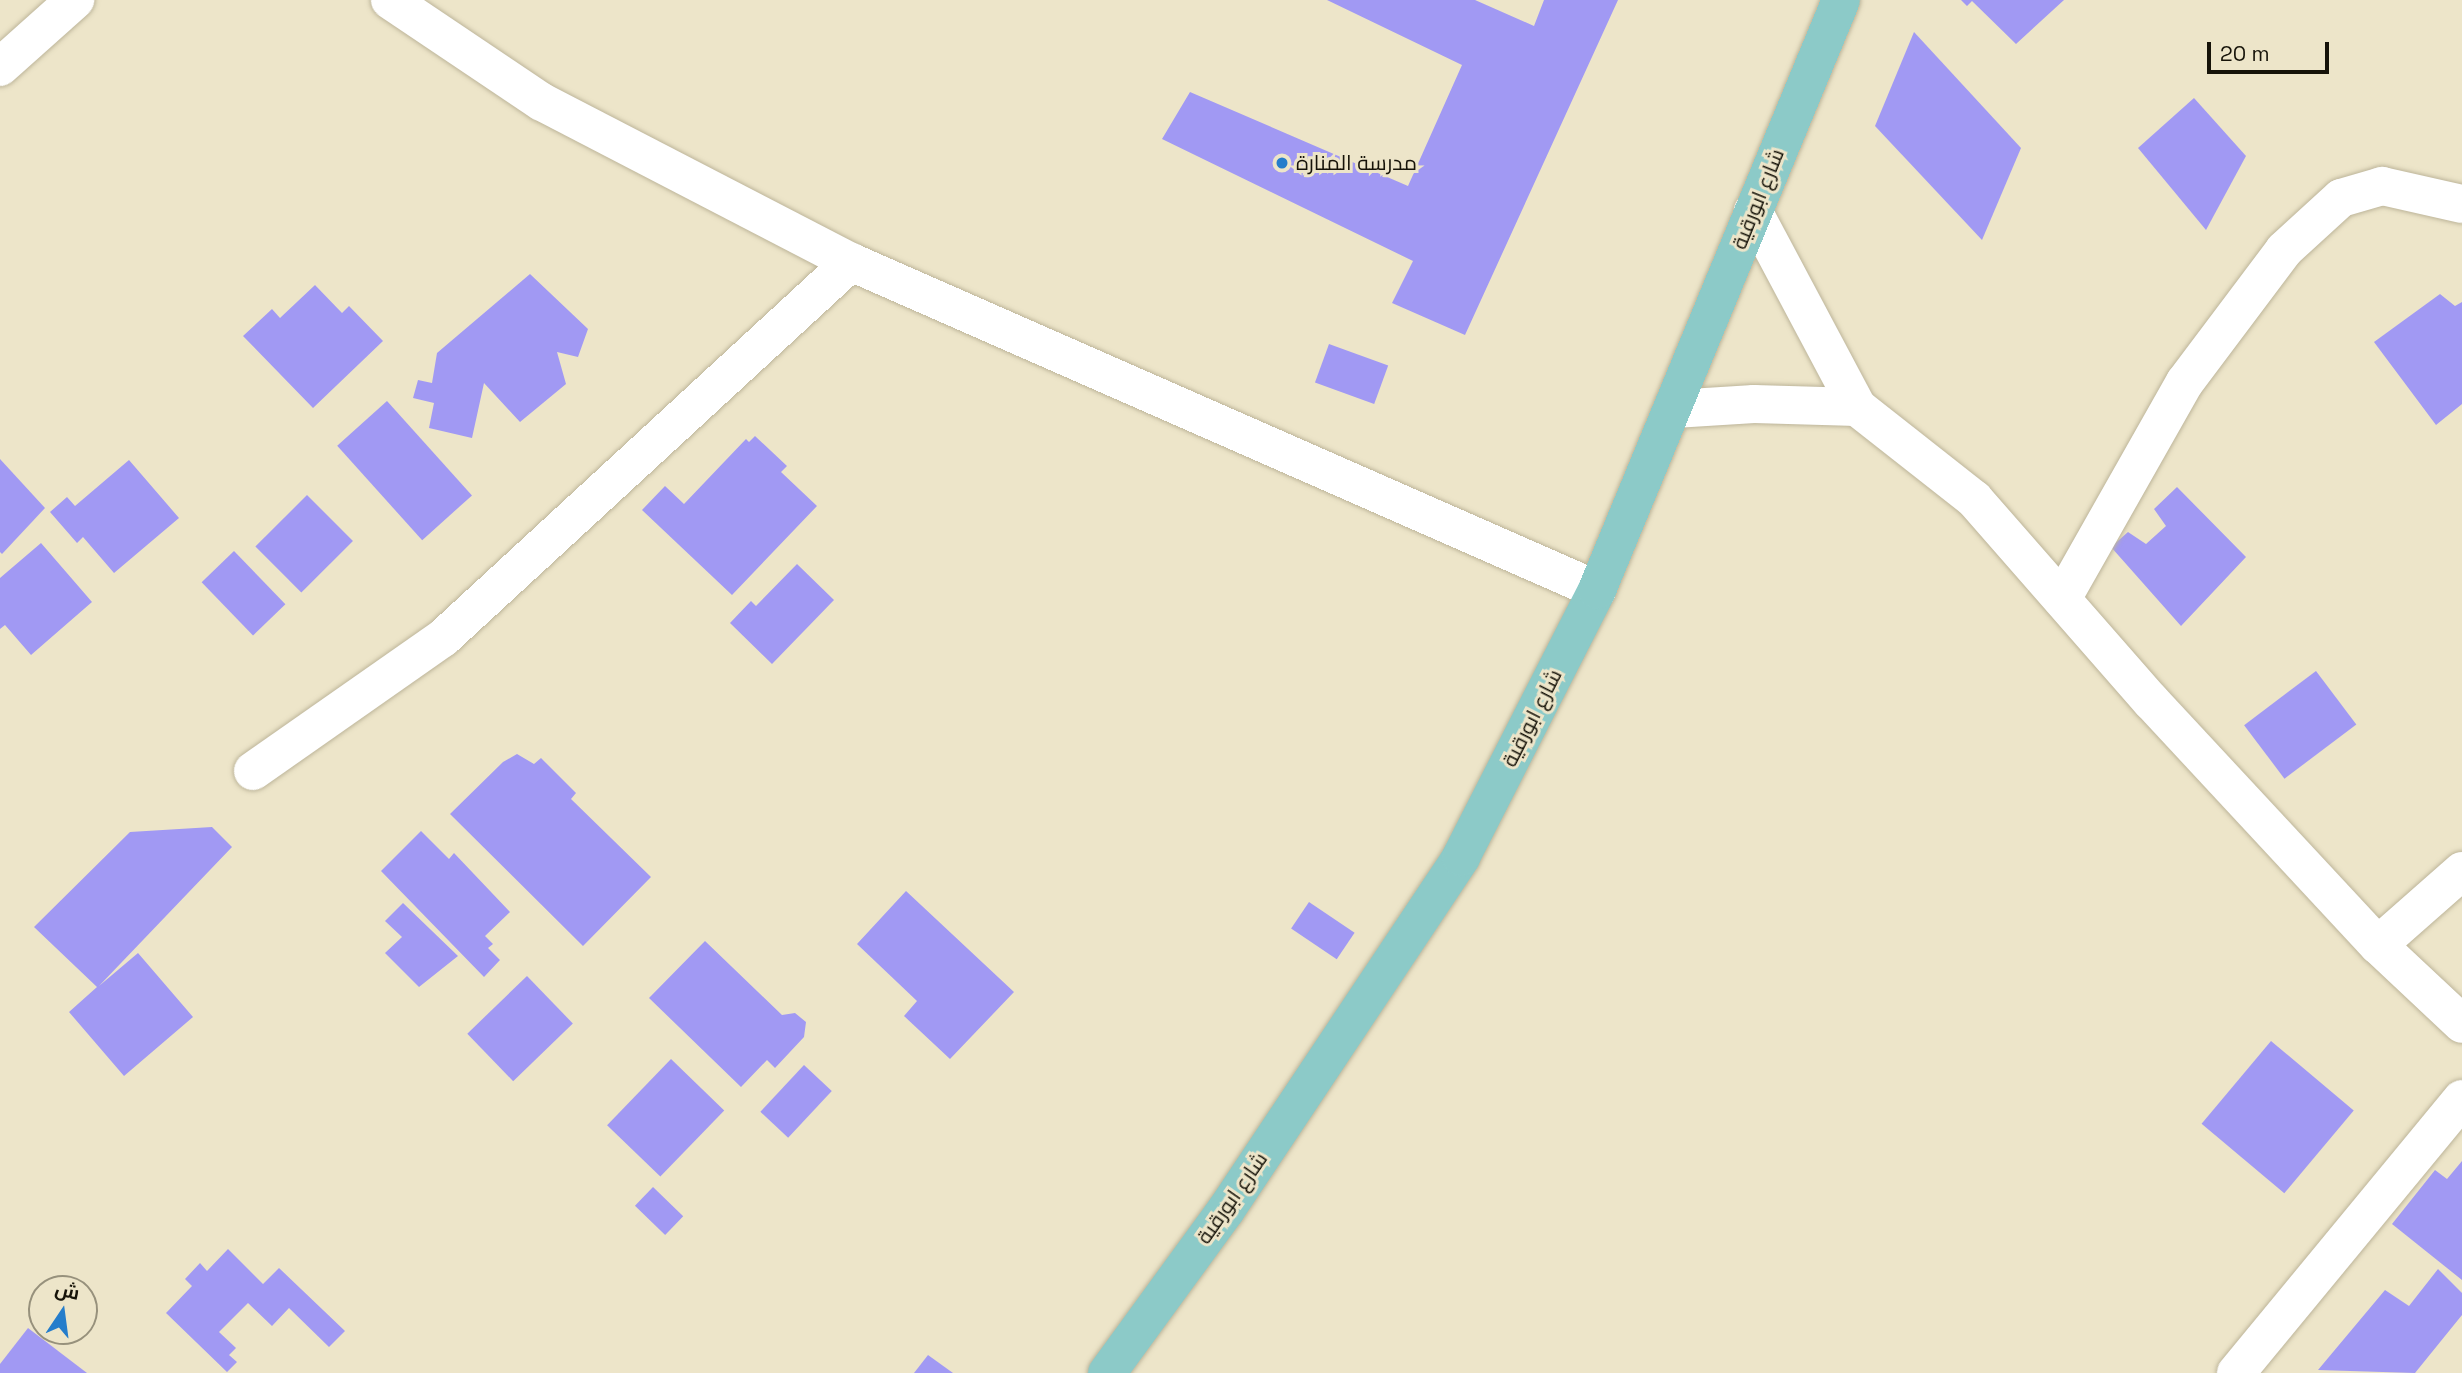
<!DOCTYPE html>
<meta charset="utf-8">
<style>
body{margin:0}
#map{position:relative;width:2462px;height:1373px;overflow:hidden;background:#ede5c9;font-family:"Space Grotesk",Cairo,sans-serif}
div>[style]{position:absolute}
.building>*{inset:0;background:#a199f3;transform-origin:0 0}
.roads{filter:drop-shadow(0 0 2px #bdb59a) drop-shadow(0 0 2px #bdb59a)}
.street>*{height:38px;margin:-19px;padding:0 19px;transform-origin:19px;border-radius:19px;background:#fff}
.primary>*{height:38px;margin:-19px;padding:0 19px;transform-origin:19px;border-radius:19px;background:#8ccac8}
.dots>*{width:19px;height:19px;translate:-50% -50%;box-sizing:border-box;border:4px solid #ede5c9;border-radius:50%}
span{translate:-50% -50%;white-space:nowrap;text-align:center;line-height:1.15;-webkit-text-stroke:6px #ede5c9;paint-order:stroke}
.poi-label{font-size:21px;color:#161309}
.left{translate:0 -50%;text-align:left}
.street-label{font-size:21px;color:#161309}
.north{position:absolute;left:28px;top:1275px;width:70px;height:70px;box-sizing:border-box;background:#ede5c9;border:2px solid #97917c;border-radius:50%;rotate:13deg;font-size:19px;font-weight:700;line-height:28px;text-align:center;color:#161309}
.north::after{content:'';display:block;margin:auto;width:24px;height:32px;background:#257dcb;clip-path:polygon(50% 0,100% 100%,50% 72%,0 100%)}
.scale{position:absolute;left:2207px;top:42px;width:122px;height:32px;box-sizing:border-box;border:4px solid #161309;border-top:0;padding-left:9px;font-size:21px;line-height:24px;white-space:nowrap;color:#161309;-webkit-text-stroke:5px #ede5c9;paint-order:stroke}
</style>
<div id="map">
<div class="building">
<i style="clip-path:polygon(1327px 0,1475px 0,1534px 26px,1544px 0,1618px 0,1465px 335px,1392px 303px,1413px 261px,1162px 139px,1190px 92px,1408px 186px,1462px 65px)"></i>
<i style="clip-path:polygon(1961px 0,2064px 0,2016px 44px,1972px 1px,1967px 6px)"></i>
<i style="clip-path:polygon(1914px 32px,2021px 148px,1982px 240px,1875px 126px)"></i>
<i style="clip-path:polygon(2194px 98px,2246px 156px,2206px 230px,2138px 148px)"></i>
<i style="clip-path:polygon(530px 274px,588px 329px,578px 357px,557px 352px,566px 384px,520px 422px,484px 383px,472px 438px,429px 428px,434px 403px,413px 398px,418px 380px,432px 383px,437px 353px)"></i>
<i style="clip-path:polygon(315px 285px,342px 313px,349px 306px,383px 341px,313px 408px,243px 336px,272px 309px,280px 318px)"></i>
<i style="clip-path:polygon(2440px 294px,2455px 306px,2462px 302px,2462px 404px,2436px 425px,2374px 342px)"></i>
<i style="left:1329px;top:344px;width:63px;height:41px;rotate:20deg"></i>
<i style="left:387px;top:401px;width:127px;height:67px;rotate:48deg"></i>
<i style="clip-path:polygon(755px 436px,787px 466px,781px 472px,817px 506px,732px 595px,642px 510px,665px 486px,684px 504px,746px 439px,749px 442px)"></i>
<i style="clip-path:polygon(0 459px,45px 508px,2px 554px,0 552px)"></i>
<i style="clip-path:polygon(129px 460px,179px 518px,114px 573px,83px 537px,77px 543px,50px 512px,67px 497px,75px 506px)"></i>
<i style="clip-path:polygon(2177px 487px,2246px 557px,2181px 626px,2111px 547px,2128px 532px,2146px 544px,2166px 526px,2154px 509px)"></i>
<i style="left:307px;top:495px;width:65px;height:73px;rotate:45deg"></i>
<i style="clip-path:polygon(41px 543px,92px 602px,31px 655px,5px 625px,0 629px,0 578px)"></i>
<i style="left:234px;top:551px;width:74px;height:45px;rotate:46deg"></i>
<i style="clip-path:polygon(797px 564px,834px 600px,772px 664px,730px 623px,751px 601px,756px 606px)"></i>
<i style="left:2316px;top:671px;width:67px;height:90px;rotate:53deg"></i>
<i style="clip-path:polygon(517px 754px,534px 764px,541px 758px,576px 793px,571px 799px,651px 877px,583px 946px,450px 814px,503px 762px)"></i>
<i style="clip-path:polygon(212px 827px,232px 847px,99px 986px,138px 953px,193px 1017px,124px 1076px,69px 1012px,97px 987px,34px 927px,130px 832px)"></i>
<i style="clip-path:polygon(421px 831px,449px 859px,454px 853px,510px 912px,485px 936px,493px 944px,488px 948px,500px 960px,484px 977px,381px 871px)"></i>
<i style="clip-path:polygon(906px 891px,1014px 992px,950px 1059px,904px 1016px,917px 1001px,857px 944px)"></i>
<i style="left:1309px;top:902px;width:55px;height:32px;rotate:34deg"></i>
<i style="clip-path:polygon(403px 903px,458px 956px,419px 987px,385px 953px,402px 937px,385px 921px)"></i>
<i style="clip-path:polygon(705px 941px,782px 1015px,795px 1013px,806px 1022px,804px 1037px,775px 1068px,767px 1060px,741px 1087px,649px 998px)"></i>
<i style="left:527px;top:976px;width:66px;height:83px;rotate:46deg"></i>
<i style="left:2271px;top:1041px;width:108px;height:108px;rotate:40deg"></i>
<i style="left:671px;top:1059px;width:74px;height:92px;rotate:44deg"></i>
<i style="left:804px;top:1065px;width:38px;height:64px;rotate:43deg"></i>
<i style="clip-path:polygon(2462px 1161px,2462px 1280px,2392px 1224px,2435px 1170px,2447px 1179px)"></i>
<i style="left:653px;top:1187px;width:42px;height:26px;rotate:44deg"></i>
<i style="clip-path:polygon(228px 1249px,263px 1284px,279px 1268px,345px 1331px,329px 1347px,289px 1308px,272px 1326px,248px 1303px,219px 1332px,236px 1348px,229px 1355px,237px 1362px,227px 1372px,166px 1313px,192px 1286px,185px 1279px,200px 1263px,207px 1271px)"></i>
<i style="clip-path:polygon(2438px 1269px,2462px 1293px,2462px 1315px,2415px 1373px,2318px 1370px,2385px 1290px,2409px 1306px)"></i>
<i style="clip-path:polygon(28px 1328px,87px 1373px,0 1373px,0 1364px)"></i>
<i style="clip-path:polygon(928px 1355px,953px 1373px,914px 1373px)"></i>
</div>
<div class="roads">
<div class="street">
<i style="left:390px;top:0;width:183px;rotate:33.9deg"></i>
<i style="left:542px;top:102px;width:348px;rotate:27.4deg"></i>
<i style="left:851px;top:262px;width:815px;rotate:23.73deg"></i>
<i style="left:0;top:67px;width:101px;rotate:-41.8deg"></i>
<i style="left:1753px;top:211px;width:222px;rotate:62deg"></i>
<i style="left:1857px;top:407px;width:149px;rotate:38.2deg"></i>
<i style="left:1974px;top:499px;width:269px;rotate:48.8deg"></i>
<i style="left:2151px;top:701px;width:333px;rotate:47.1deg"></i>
<i style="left:2378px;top:945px;width:115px;rotate:43.2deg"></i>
<i style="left:1674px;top:409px;width:80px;rotate:-3.6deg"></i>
<i style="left:1754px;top:404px;width:103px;rotate:1.7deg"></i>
<i style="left:2062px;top:599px;width:249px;rotate:-60.5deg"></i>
<i style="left:2185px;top:382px;width:165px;rotate:-53.1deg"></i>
<i style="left:2284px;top:250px;width:77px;rotate:-42.4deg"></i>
<i style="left:2341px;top:198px;width:43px;rotate:-16.3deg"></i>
<i style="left:2382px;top:186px;width:82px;rotate:12.7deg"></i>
<i style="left:253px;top:771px;width:232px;rotate:-35deg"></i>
<i style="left:443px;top:638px;width:555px;rotate:-42.66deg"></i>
<i style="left:2378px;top:945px;width:112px;rotate:-41.4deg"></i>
<i style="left:2236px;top:1373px;width:355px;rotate:-50.5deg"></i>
</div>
<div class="primary">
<i style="left:1107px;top:1373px;width:202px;rotate:-53.9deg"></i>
<i style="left:1226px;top:1210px;width:424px;rotate:-56.3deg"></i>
<i style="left:1461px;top:857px;width:300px;rotate:-63deg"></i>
<i style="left:1597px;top:590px;width:638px;rotate:-67.53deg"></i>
</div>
</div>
<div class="dots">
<i style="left:1282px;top:163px;background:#257dcb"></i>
</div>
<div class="poi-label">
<span class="left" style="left:1296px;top:163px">مدرسة المنارة</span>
</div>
<div class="street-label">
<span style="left:1758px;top:199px;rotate:-68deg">شارع ابورقية</span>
<span style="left:1532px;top:718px;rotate:-63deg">شارع ابورقية</span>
<span style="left:1232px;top:1198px;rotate:-55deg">شارع ابورقية</span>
</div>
<div class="north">ش</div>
<div class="scale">20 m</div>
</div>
